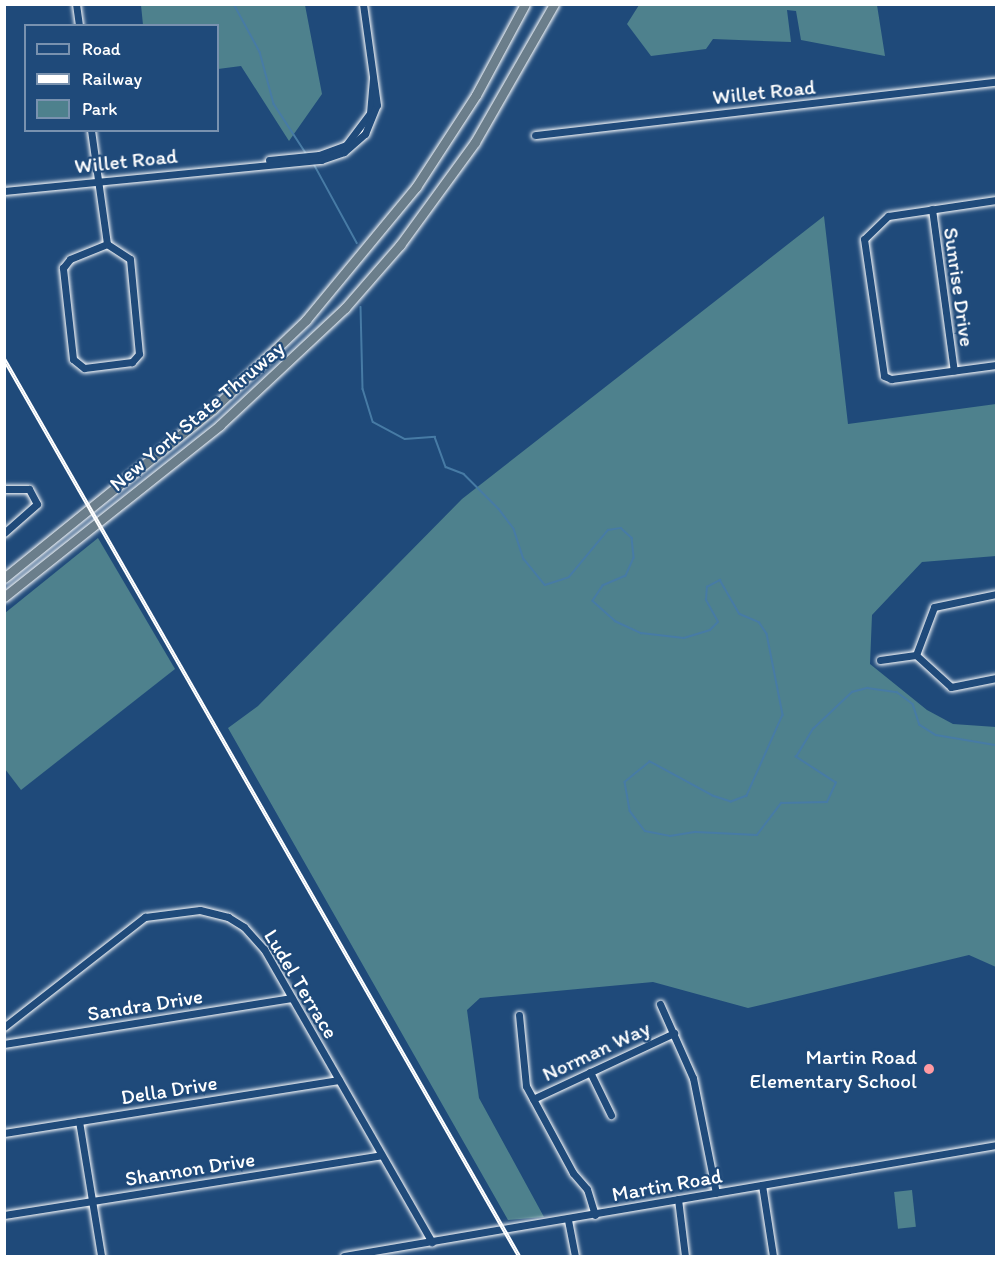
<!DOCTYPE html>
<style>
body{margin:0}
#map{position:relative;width:1001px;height:1261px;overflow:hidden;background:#1f4a7a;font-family:Itim,sans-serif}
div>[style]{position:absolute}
.green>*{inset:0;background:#4e818d;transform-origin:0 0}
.stream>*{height:1.5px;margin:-0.75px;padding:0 0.75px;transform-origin:0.75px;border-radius:0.75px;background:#477ba5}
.roads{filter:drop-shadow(0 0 2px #fff) drop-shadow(0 0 2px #fff)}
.minor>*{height:7px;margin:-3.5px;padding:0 3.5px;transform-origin:3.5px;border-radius:3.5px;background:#1f4a7a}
.highway>*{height:9px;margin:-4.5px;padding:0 4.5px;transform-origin:4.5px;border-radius:4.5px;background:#6b7e8b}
.rail>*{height:4px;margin-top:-2px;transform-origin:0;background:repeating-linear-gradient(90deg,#1f4a7a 0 4.5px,#fff 0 9px);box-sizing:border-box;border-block:2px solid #fff}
.dots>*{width:16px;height:16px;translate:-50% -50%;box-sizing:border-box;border:3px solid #1f4a7a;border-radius:50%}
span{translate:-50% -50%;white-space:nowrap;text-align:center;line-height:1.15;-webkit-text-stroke:4.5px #1f4a7a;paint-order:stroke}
.street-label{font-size:21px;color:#fff}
.poi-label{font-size:21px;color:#fff}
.right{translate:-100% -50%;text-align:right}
.frame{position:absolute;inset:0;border:6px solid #fff;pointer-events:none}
.legend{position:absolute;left:24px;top:24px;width:195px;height:108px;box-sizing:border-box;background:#1f4a7a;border:2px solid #7992af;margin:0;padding:8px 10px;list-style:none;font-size:18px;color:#fff}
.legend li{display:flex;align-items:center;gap:12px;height:30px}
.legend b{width:30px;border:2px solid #7992af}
</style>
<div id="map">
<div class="green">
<i style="clip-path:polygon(141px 5px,305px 5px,322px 94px,289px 141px,241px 66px,218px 69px,218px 26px,143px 25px)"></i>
<i style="clip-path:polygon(639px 5px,877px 5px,885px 56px,801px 40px,796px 11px,787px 10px,791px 42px,713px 39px,706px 49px,651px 56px,627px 24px)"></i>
<i style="clip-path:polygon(824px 216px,848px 424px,996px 404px,996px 556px,922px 562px,872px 615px,870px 664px,927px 710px,953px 724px,996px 727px,996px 967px,969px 955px,748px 1008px,653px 982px,480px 998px,467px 1010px,479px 1098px,544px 1217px,508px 1220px,228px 728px,258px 706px,462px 499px)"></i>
<i style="clip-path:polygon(98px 538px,175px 669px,21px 790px,5px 769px,5px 613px)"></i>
<i style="left:912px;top:1190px;width:37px;height:18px;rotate:84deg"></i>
</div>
<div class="stream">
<i style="left:234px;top:4px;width:55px;rotate:61.6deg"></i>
<i style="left:260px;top:52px;width:54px;rotate:74.9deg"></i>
<i style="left:274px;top:104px;width:59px;rotate:56.9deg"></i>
<i style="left:314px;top:164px;width:90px;rotate:61.4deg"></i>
<i style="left:361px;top:307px;width:82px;rotate:88.6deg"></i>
<i style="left:363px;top:389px;width:34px;rotate:73deg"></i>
<i style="left:373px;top:422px;width:36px;rotate:28deg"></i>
<i style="left:405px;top:439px;width:30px;rotate:-4deg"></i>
<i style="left:435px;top:437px;width:32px;rotate:70deg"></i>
<i style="left:446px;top:467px;width:19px;rotate:21deg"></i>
<i style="left:464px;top:474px;width:49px;rotate:45deg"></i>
<i style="left:499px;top:509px;width:25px;rotate:53deg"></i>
<i style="left:514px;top:529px;width:32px;rotate:72deg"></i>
<i style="left:524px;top:559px;width:33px;rotate:51deg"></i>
<i style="left:545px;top:585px;width:25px;rotate:-18deg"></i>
<i style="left:569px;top:577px;width:61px;rotate:-50.3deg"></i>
<i style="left:608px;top:530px;width:13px;rotate:-9deg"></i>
<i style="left:621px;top:528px;width:15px;rotate:42deg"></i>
<i style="left:632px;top:538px;width:20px;rotate:84deg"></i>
<i style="left:634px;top:558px;width:20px;rotate:114deg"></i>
<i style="left:626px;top:576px;width:25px;rotate:157deg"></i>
<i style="left:603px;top:586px;width:18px;rotate:124deg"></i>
<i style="left:593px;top:601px;width:30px;rotate:42deg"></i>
<i style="left:615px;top:621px;width:29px;rotate:25deg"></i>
<i style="left:641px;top:633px;width:43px;rotate:6.6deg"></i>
<i style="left:684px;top:638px;width:27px;rotate:-17deg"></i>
<i style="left:710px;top:630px;width:11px;rotate:-45deg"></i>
<i style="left:718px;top:622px;width:25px;rotate:-119deg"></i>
<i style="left:706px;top:600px;width:13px;rotate:-86deg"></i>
<i style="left:707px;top:587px;width:15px;rotate:-28deg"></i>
<i style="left:720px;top:580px;width:39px;rotate:60deg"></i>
<i style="left:740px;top:614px;width:21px;rotate:23deg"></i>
<i style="left:759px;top:622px;width:14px;rotate:56deg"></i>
<i style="left:767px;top:634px;width:83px;rotate:78.8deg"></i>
<i style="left:783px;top:715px;width:89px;rotate:114deg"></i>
<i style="left:747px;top:796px;width:17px;rotate:159deg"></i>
<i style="left:731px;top:802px;width:19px;rotate:-162deg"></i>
<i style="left:713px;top:796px;width:72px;rotate:-151.6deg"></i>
<i style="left:650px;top:762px;width:32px;rotate:141deg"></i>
<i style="left:625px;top:782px;width:29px;rotate:80deg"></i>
<i style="left:630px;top:811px;width:25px;rotate:53deg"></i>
<i style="left:645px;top:831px;width:25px;rotate:11deg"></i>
<i style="left:670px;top:836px;width:26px;rotate:-9deg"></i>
<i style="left:696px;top:832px;width:61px;rotate:2.8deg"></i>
<i style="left:757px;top:835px;width:40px;rotate:-53deg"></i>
<i style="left:781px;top:803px;width:46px;rotate:-1.2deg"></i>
<i style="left:827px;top:802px;width:21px;rotate:-65deg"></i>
<i style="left:836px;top:783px;width:48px;rotate:-147deg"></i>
<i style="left:796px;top:757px;width:33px;rotate:-59deg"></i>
<i style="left:813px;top:729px;width:54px;rotate:-43.5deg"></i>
<i style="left:852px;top:692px;width:16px;rotate:-15deg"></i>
<i style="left:867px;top:688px;width:30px;rotate:8deg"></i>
<i style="left:897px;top:692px;width:20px;rotate:37deg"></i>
<i style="left:913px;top:704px;width:22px;rotate:72deg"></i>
<i style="left:920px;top:725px;width:19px;rotate:32deg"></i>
<i style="left:936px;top:735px;width:61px;rotate:9.5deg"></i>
</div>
<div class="roads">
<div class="minor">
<i style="left:76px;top:4px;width:22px;rotate:82deg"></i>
<i style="left:91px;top:130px;width:115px;rotate:82deg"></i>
<i style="left:535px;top:135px;width:464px;rotate:-6.6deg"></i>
<i style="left:269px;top:160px;width:50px;rotate:-5.7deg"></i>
<i style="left:319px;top:155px;width:29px;rotate:-20deg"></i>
<i style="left:346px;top:145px;width:40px;rotate:-53deg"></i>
<i style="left:370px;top:113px;width:34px;rotate:-85deg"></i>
<i style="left:4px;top:191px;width:319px;rotate:-5.6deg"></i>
<i style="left:321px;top:160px;width:24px;rotate:-19deg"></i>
<i style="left:344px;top:152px;width:28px;rotate:-41deg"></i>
<i style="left:365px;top:134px;width:31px;rotate:-68deg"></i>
<i style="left:377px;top:105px;width:102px;rotate:-97.9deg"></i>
<i style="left:996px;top:200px;width:109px;rotate:171.6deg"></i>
<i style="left:888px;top:216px;width:33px;rotate:136deg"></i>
<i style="left:864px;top:239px;width:138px;rotate:81.7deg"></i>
<i style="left:884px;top:376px;width:8px;rotate:23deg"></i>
<i style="left:891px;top:379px;width:106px;rotate:-7.6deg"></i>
<i style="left:932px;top:209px;width:163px;rotate:82.3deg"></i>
<i style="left:107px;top:244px;width:27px;rotate:33deg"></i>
<i style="left:130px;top:259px;width:95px;rotate:84.6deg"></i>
<i style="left:139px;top:354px;width:11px;rotate:131deg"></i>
<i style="left:132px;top:362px;width:48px;rotate:172.9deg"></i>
<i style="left:84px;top:368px;width:14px;rotate:-141deg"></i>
<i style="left:73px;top:359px;width:92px;rotate:-96.3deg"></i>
<i style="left:63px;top:268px;width:11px;rotate:-52deg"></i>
<i style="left:70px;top:259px;width:40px;rotate:-22deg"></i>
<i style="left:4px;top:489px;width:25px"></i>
<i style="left:29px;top:489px;width:17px;rotate:62deg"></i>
<i style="left:37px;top:504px;width:44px;rotate:138.7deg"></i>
<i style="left:916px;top:655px;width:51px;rotate:-69.4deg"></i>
<i style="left:934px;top:607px;width:63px;rotate:-11.8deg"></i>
<i style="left:916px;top:655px;width:47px;rotate:42.4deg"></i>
<i style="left:951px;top:687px;width:46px;rotate:-11.3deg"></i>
<i style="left:880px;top:660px;width:36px;rotate:-8deg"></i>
<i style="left:660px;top:1004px;width:81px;rotate:66deg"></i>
<i style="left:693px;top:1078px;width:117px;rotate:78.7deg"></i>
<i style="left:519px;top:1015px;width:71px;rotate:84.4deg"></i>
<i style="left:526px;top:1086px;width:99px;rotate:61.6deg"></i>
<i style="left:573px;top:1173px;width:21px;rotate:49deg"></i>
<i style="left:587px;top:1189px;width:27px;rotate:73deg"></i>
<i style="left:4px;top:1027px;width:179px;rotate:-38deg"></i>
<i style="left:145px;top:917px;width:55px;rotate:-7.3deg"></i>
<i style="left:200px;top:910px;width:29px;rotate:14deg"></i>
<i style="left:228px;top:917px;width:19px;rotate:32deg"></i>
<i style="left:244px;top:927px;width:30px;rotate:48deg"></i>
<i style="left:264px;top:949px;width:338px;rotate:60.2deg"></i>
<i style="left:4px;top:1044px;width:291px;rotate:-9.1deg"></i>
<i style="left:590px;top:1072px;width:48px;rotate:64deg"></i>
<i style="left:533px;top:1099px;width:156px;rotate:-25.1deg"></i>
<i style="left:79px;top:1121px;width:137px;rotate:80.7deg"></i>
<i style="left:4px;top:1133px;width:339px;rotate:-9deg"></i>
<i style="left:762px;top:1185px;width:72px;rotate:81.2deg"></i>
<i style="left:678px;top:1199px;width:57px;rotate:83deg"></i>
<i style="left:4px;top:1215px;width:382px;rotate:-9deg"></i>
<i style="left:568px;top:1220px;width:37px;rotate:79deg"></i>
<i style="left:344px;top:1256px;width:661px;rotate:-9.66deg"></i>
</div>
<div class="highway">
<i style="left:4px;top:578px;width:269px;rotate:-39deg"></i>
<i style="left:213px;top:409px;width:129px;rotate:-43.7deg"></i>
<i style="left:306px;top:320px;width:173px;rotate:-50.4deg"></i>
<i style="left:416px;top:187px;width:110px;rotate:-56.9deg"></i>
<i style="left:476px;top:95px;width:103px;rotate:-61.7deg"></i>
<i style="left:4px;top:597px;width:276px;rotate:-38.5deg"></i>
<i style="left:220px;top:425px;width:171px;rotate:-43.1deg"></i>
<i style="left:345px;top:308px;width:84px;rotate:-48.9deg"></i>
<i style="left:400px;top:245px;width:127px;rotate:-53.9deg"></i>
<i style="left:475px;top:142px;width:159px;rotate:-60.2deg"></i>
</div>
</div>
<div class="rail">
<i style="left:4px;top:359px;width:1034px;rotate:60.14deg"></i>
</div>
<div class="dots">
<i style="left:929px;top:1069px;background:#ff9aa2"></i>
</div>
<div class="street-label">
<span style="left:764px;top:92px;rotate:-6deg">Willet Road</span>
<span style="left:126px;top:161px;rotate:-6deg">Willet Road</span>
<span style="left:959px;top:287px;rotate:82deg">Sunrise Drive</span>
<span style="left:197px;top:416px;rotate:-40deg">New York State Thruway</span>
<span style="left:301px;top:984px;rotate:59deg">Ludel Terrace</span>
<span style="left:145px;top:1005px;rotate:-9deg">Sandra Drive</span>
<span style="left:596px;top:1051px;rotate:-25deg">Norman Way</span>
<span style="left:169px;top:1090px;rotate:-9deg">Della Drive</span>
<span style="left:190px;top:1169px;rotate:-9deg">Shannon Drive</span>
<span style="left:667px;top:1185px;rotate:-10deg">Martin Road</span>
</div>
<div class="poi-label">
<span class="right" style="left:917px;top:1069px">Martin Road<br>Elementary School</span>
</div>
<div class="frame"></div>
<ul class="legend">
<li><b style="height:8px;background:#1f4a7a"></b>Road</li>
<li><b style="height:8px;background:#fff"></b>Railway</li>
<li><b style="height:16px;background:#4e818d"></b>Park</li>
</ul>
</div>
